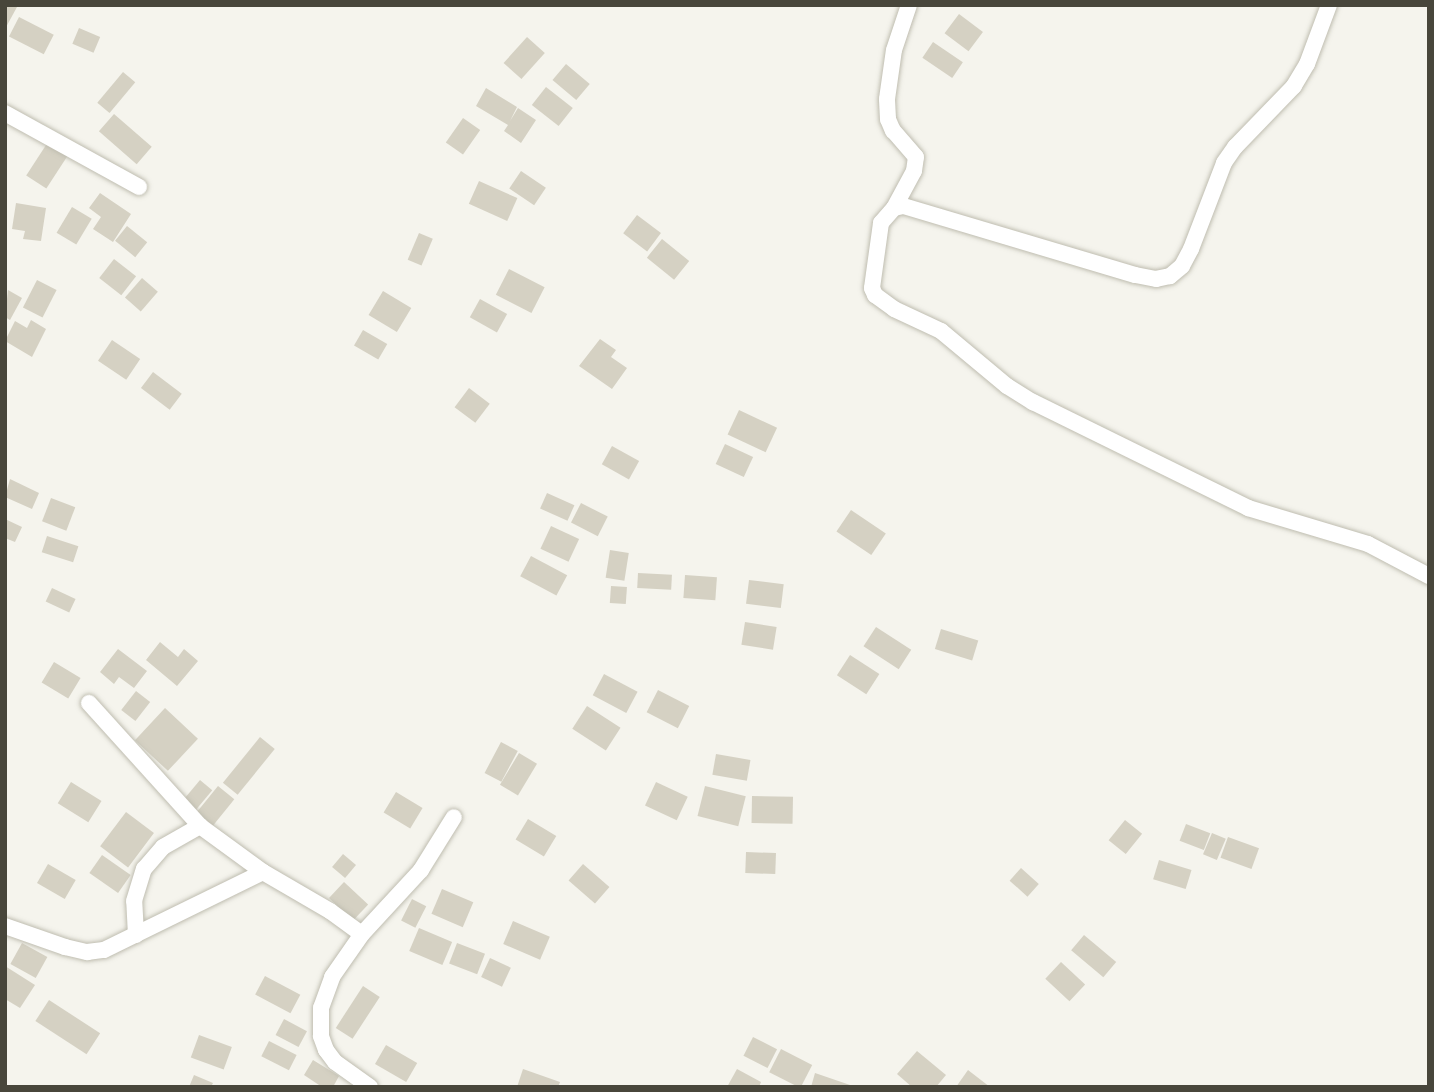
<!DOCTYPE html>
<style>
body{margin:0}
#map{position:relative;width:1434px;height:1092px;overflow:hidden;background:#f5f4ed;font-family:Cabin,sans-serif}
div>[style]{position:absolute}
.building>*{inset:0;background:#d5d1c3;transform-origin:0 0}
.roads{filter:drop-shadow(0 0 2px #bfbdb0) drop-shadow(0 0 2px #bfbdb0)}
.minor>*{height:16px;margin:-8px;padding:0 8px;transform-origin:8px;border-radius:8px;background:#fff}
span{translate:-50% -50%;white-space:nowrap;text-align:center;line-height:1.15;-webkit-text-stroke:5px #fff;paint-order:stroke}
.frame{position:absolute;inset:0;border:7px solid #48463b;pointer-events:none}
</style>
<div id="map">
<div class="building">
<i style="clip-path:polygon(5px 5px,17px 7px,5px 29px)"></i>
<i style="left:959px;top:14px;width:30px;height:24px;rotate:37deg"></i>
<i style="left:19px;top:17px;width:39px;height:22px;rotate:27deg"></i>
<i style="left:79px;top:28px;width:23px;height:17px;rotate:23deg"></i>
<i style="left:527px;top:37px;width:24px;height:35px;rotate:42deg"></i>
<i style="left:933px;top:42px;width:36px;height:19px;rotate:34deg"></i>
<i style="left:566px;top:64px;width:31px;height:21px;rotate:40deg"></i>
<i style="left:123px;top:72px;width:16px;height:40px;rotate:40deg"></i>
<i style="left:546px;top:87px;width:34px;height:23px;rotate:38deg"></i>
<i style="clip-path:polygon(486px 88px,517px 107px,510px 121px,518px 108px,536px 120px,521px 143px,504px 131px,508px 125px,476px 106px)"></i>
<i style="left:114px;top:114px;width:50px;height:23px;rotate:41deg"></i>
<i style="left:463px;top:118px;width:21px;height:30px;rotate:35deg"></i>
<i style="left:48px;top:142px;width:24px;height:40px;rotate:33deg"></i>
<i style="left:521px;top:171px;width:30px;height:21px;rotate:34deg"></i>
<i style="left:479px;top:181px;width:42px;height:25px;rotate:24deg"></i>
<i style="clip-path:polygon(100px 193px,131px 214px,113px 242px,93px 229px,101px 217px,89px 208px)"></i>
<i style="clip-path:polygon(16px 203px,46px 208px,41px 241px,23px 239px,25px 231px,12px 229px)"></i>
<i style="left:72px;top:207px;width:23px;height:30px;rotate:31deg"></i>
<i style="left:637px;top:215px;width:30px;height:23px;rotate:37deg"></i>
<i style="left:127px;top:226px;width:26px;height:19px;rotate:39deg"></i>
<i style="left:419px;top:233px;width:15px;height:29px;rotate:23deg"></i>
<i style="left:662px;top:239px;width:35px;height:24px;rotate:39deg"></i>
<i style="left:114px;top:259px;width:28px;height:24px;rotate:38deg"></i>
<i style="left:509px;top:269px;width:40px;height:29px;rotate:27deg"></i>
<i style="left:142px;top:278px;width:21px;height:26px;rotate:41deg"></i>
<i style="left:37px;top:280px;width:22px;height:31px;rotate:27deg"></i>
<i style="clip-path:polygon(8px 290px,22px 298px,10px 320px,5px 317px)"></i>
<i style="left:383px;top:291px;width:33px;height:28px;rotate:31deg"></i>
<i style="left:480px;top:299px;width:31px;height:21px;rotate:29deg"></i>
<i style="clip-path:polygon(31px 320px,46px 329px,32px 357px,5px 341px,15px 321px,27px 328px)"></i>
<i style="left:363px;top:330px;width:28px;height:18px;rotate:30deg"></i>
<i style="clip-path:polygon(600px 339px,616px 350px,611px 357px,627px 368px,612px 389px,579px 366px)"></i>
<i style="left:112px;top:340px;width:34px;height:25px;rotate:34deg"></i>
<i style="left:153px;top:372px;width:36px;height:20px;rotate:37deg"></i>
<i style="left:469px;top:388px;width:26px;height:24px;rotate:37deg"></i>
<i style="left:739px;top:410px;width:42px;height:27px;rotate:25deg"></i>
<i style="left:725px;top:444px;width:31px;height:22px;rotate:25deg"></i>
<i style="left:612px;top:446px;width:31px;height:21px;rotate:29deg"></i>
<i style="clip-path:polygon(10px 479px,39px 493px,32px 509px,5px 497px)"></i>
<i style="left:547px;top:493px;width:30px;height:17px;rotate:24deg"></i>
<i style="left:51px;top:498px;width:26px;height:25px;rotate:21deg"></i>
<i style="left:581px;top:503px;width:30px;height:22px;rotate:27deg"></i>
<i style="left:851px;top:510px;width:42px;height:26px;rotate:34deg"></i>
<i style="clip-path:polygon(5px 519px,22px 527px,15px 542px,5px 538px)"></i>
<i style="left:551px;top:526px;width:31px;height:25px;rotate:25deg"></i>
<i style="left:47px;top:536px;width:33px;height:17px;rotate:18deg"></i>
<i style="left:610px;top:550px;width:19px;height:28px;rotate:9deg"></i>
<i style="left:531px;top:556px;width:41px;height:23px;rotate:28deg"></i>
<i style="left:638px;top:573px;width:34px;height:15px;rotate:3deg"></i>
<i style="left:685px;top:575px;width:32px;height:23px;rotate:4deg"></i>
<i style="left:749px;top:580px;width:35px;height:24px;rotate:7deg"></i>
<i style="left:611px;top:586px;width:16px;height:17px;rotate:4deg"></i>
<i style="left:52px;top:588px;width:26px;height:15px;rotate:25deg"></i>
<i style="left:745px;top:622px;width:32px;height:23px;rotate:9deg"></i>
<i style="left:876px;top:627px;width:42px;height:23px;rotate:33deg"></i>
<i style="left:941px;top:629px;width:39px;height:21px;rotate:17deg"></i>
<i style="clip-path:polygon(160px 642px,178px 657px,184px 649px,198px 661px,177px 686px,146px 660px)"></i>
<i style="clip-path:polygon(118px 649px,147px 671px,134px 688px,119px 677px,114px 684px,100px 672px)"></i>
<i style="left:850px;top:655px;width:35px;height:24px;rotate:33deg"></i>
<i style="left:54px;top:662px;width:31px;height:24px;rotate:31deg"></i>
<i style="left:604px;top:674px;width:38px;height:24px;rotate:28deg"></i>
<i style="left:658px;top:690px;width:35px;height:25px;rotate:27deg"></i>
<i style="left:136px;top:691px;width:18px;height:24px;rotate:38deg"></i>
<i style="left:587px;top:706px;width:40px;height:27px;rotate:33deg"></i>
<i style="left:165px;top:708px;width:45px;height:44px;rotate:43deg"></i>
<i style="left:260px;top:737px;width:19px;height:59px;rotate:39deg"></i>
<i style="left:501px;top:742px;width:19px;height:35px;rotate:28deg"></i>
<i style="left:519px;top:753px;width:21px;height:37px;rotate:31deg"></i>
<i style="left:716px;top:754px;width:35px;height:21px;rotate:10deg"></i>
<i style="left:200px;top:780px;width:16px;height:26px;rotate:40deg"></i>
<i style="left:71px;top:782px;width:36px;height:25px;rotate:32deg"></i>
<i style="left:656px;top:782px;width:35px;height:26px;rotate:25deg"></i>
<i style="left:218px;top:786px;width:21px;height:36px;rotate:39deg"></i>
<i style="left:705px;top:786px;width:42px;height:31px;rotate:14deg"></i>
<i style="left:396px;top:792px;width:31px;height:24px;rotate:31deg"></i>
<i style="left:752px;top:796px;width:41px;height:27px;rotate:1deg"></i>
<i style="left:126px;top:812px;width:35px;height:43px;rotate:37deg"></i>
<i style="left:528px;top:819px;width:33px;height:24px;rotate:31deg"></i>
<i style="left:1125px;top:820px;width:22px;height:26px;rotate:39deg"></i>
<i style="left:1186px;top:824px;width:26px;height:18px;rotate:21deg"></i>
<i style="left:1212px;top:833px;width:15px;height:23px;rotate:23deg"></i>
<i style="left:1228px;top:837px;width:33px;height:22px;rotate:20deg"></i>
<i style="left:746px;top:852px;width:30px;height:21px;rotate:2deg"></i>
<i style="left:343px;top:854px;width:17px;height:17px;rotate:40deg"></i>
<i style="left:102px;top:855px;width:35px;height:22px;rotate:35deg"></i>
<i style="left:1159px;top:860px;width:34px;height:20px;rotate:17deg"></i>
<i style="left:48px;top:864px;width:32px;height:22px;rotate:30deg"></i>
<i style="left:583px;top:864px;width:35px;height:22px;rotate:41deg"></i>
<i style="left:1021px;top:868px;width:24px;height:17px;rotate:42deg"></i>
<i style="left:344px;top:882px;width:33px;height:22px;rotate:43deg"></i>
<i style="left:442px;top:889px;width:34px;height:27px;rotate:23deg"></i>
<i style="left:412px;top:899px;width:16px;height:24px;rotate:27deg"></i>
<i style="left:513px;top:921px;width:40px;height:25px;rotate:23deg"></i>
<i style="left:419px;top:928px;width:36px;height:25px;rotate:23deg"></i>
<i style="left:1084px;top:935px;width:42px;height:20px;rotate:40deg"></i>
<i style="left:22px;top:943px;width:29px;height:24px;rotate:29deg"></i>
<i style="left:457px;top:943px;width:30px;height:22px;rotate:21deg"></i>
<i style="left:490px;top:958px;width:23px;height:21px;rotate:25deg"></i>
<i style="left:1061px;top:962px;width:33px;height:23px;rotate:43deg"></i>
<i style="clip-path:polygon(5px 966px,35px 985px,20px 1008px,5px 999px)"></i>
<i style="left:265px;top:976px;width:40px;height:21px;rotate:28deg"></i>
<i style="left:363px;top:986px;width:20px;height:50px;rotate:33deg"></i>
<i style="left:49px;top:1000px;width:61px;height:25px;rotate:33deg"></i>
<i style="left:284px;top:1019px;width:26px;height:18px;rotate:28deg"></i>
<i style="left:199px;top:1035px;width:35px;height:24px;rotate:20deg"></i>
<i style="left:753px;top:1037px;width:27px;height:21px;rotate:27deg"></i>
<i style="left:269px;top:1041px;width:31px;height:17px;rotate:27deg"></i>
<i style="left:386px;top:1045px;width:36px;height:22px;rotate:30deg"></i>
<i style="left:781px;top:1049px;width:35px;height:26px;rotate:27deg"></i>
<i style="clip-path:polygon(917px 1051px,946px 1075px,936px 1087px,912px 1087px,897px 1074px)"></i>
<i style="clip-path:polygon(313px 1060px,339px 1076px,333px 1087px,322px 1087px,304px 1075px)"></i>
<i style="clip-path:polygon(523px 1069px,560px 1082px,558px 1087px,517px 1087px)"></i>
<i style="clip-path:polygon(737px 1069px,761px 1082px,759px 1087px,727px 1087px)"></i>
<i style="clip-path:polygon(968px 1070px,990px 1087px,956px 1087px)"></i>
<i style="clip-path:polygon(815px 1073px,853px 1086px,853px 1087px,811px 1087px)"></i>
<i style="clip-path:polygon(194px 1075px,213px 1083px,211px 1087px,189px 1087px)"></i>
</div>
<div class="roads">
<div class="minor">
<i style="left:1329px;top:5px;width:63px;rotate:110.4deg"></i>
<i style="left:1307px;top:64px;width:26px;rotate:121deg"></i>
<i style="left:1294px;top:86px;width:85px;rotate:134deg"></i>
<i style="left:1235px;top:147px;width:19px;rotate:125deg"></i>
<i style="left:1224px;top:163px;width:92px;rotate:111deg"></i>
<i style="left:1191px;top:249px;width:19px;rotate:118deg"></i>
<i style="left:1182px;top:266px;width:16px;rotate:140deg"></i>
<i style="left:1170px;top:276px;width:14px;rotate:168deg"></i>
<i style="left:1156px;top:279px;width:21px;rotate:-169deg"></i>
<i style="left:1135px;top:275px;width:242px;rotate:-163.4deg"></i>
<i style="left:903px;top:206px;width:9px;rotate:167deg"></i>
<i style="left:894px;top:208px;width:20px;rotate:131deg"></i>
<i style="left:881px;top:223px;width:66px;rotate:97.9deg"></i>
<i style="left:872px;top:288px;width:8px;rotate:67deg"></i>
<i style="left:875px;top:295px;width:24px;rotate:36deg"></i>
<i style="left:894px;top:309px;width:52px;rotate:25.1deg"></i>
<i style="left:941px;top:331px;width:86px;rotate:39.8deg"></i>
<i style="left:1007px;top:386px;width:31px;rotate:32deg"></i>
<i style="left:1033px;top:402px;width:240px;rotate:26.2deg"></i>
<i style="left:1248px;top:508px;width:125px;rotate:16.7deg"></i>
<i style="left:1368px;top:544px;width:69px;rotate:27.7deg"></i>
<i style="left:5px;top:113px;width:153px;rotate:28.9deg"></i>
<i style="left:894px;top:208px;width:42px;rotate:-61.6deg"></i>
<i style="left:914px;top:171px;width:14px;rotate:-82deg"></i>
<i style="left:916px;top:157px;width:35px;rotate:-131deg"></i>
<i style="left:893px;top:131px;width:13px;rotate:-113deg"></i>
<i style="left:888px;top:119px;width:20px;rotate:-93deg"></i>
<i style="left:887px;top:99px;width:49px;rotate:-81.9deg"></i>
<i style="left:894px;top:50px;width:47px;rotate:-71.6deg"></i>
<i style="left:89px;top:703px;width:166px;rotate:47.9deg"></i>
<i style="left:200px;top:826px;width:78px;rotate:36.1deg"></i>
<i style="left:263px;top:872px;width:78px;rotate:30.2deg"></i>
<i style="left:330px;top:911px;width:39px;rotate:36deg"></i>
<i style="left:5px;top:926px;width:64px;rotate:19.3deg"></i>
<i style="left:65px;top:947px;width:23px;rotate:13deg"></i>
<i style="left:87px;top:952px;width:17px;rotate:-7deg"></i>
<i style="left:104px;top:950px;width:177px;rotate:-26.1deg"></i>
<i style="left:136px;top:935px;width:34px;rotate:-93deg"></i>
<i style="left:134px;top:901px;width:34px;rotate:-73deg"></i>
<i style="left:144px;top:869px;width:29px;rotate:-49deg"></i>
<i style="left:163px;top:847px;width:43px;rotate:-29.6deg"></i>
<i style="left:370px;top:1087px;width:43px;rotate:-144.5deg"></i>
<i style="left:335px;top:1062px;width:15px;rotate:-127deg"></i>
<i style="left:326px;top:1050px;width:15px;rotate:-110deg"></i>
<i style="left:321px;top:1036px;width:28px;rotate:-90deg"></i>
<i style="left:321px;top:1008px;width:33px;rotate:-70deg"></i>
<i style="left:332px;top:977px;width:52px;rotate:-55.1deg"></i>
<i style="left:362px;top:934px;width:87px;rotate:-47.3deg"></i>
<i style="left:421px;top:870px;width:62px;rotate:-58.1deg"></i>
</div>
</div>
<div class="frame"></div>
</div>
